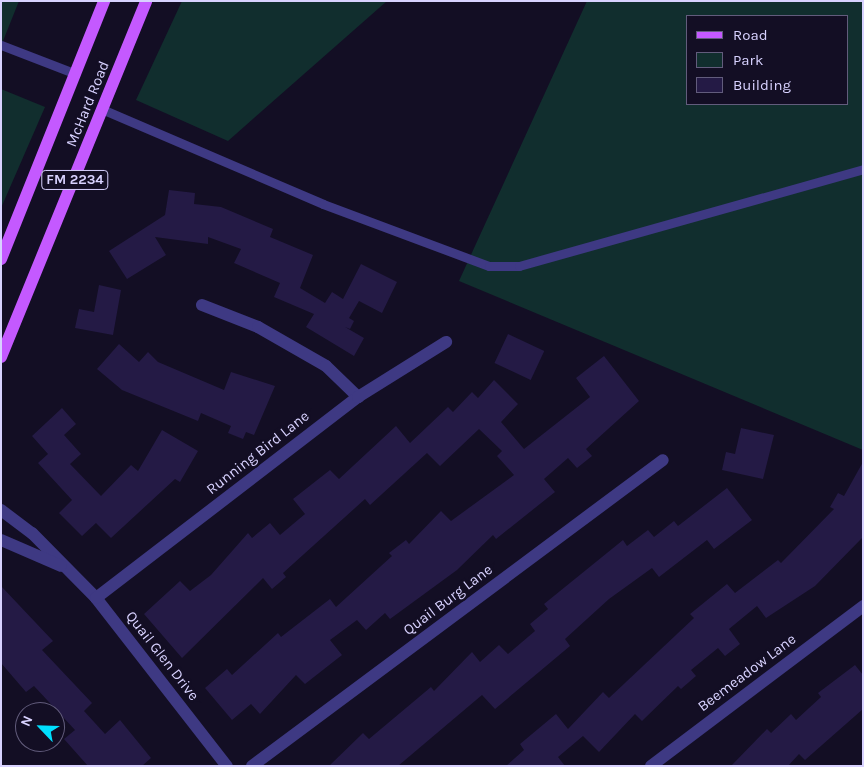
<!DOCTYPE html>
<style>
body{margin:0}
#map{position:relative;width:864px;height:767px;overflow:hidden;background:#130e24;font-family:Karla,sans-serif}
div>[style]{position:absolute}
.green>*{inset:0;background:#112e2e}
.building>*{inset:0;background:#241a45;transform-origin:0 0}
.service>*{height:9px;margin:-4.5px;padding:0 4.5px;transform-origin:4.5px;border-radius:4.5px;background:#3e3983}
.minor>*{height:12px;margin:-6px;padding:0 6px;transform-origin:6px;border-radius:6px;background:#3e3983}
.primary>*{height:12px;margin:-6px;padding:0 6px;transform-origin:6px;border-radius:6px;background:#c459ff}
span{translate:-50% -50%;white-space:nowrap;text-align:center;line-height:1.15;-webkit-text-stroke:5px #130e24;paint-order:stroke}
.shield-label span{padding:1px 4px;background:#130e24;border:1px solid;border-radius:4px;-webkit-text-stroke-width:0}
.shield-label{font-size:14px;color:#d8d2ff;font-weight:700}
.street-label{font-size:15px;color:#d8d2ff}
.frame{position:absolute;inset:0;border:2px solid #d8d2ff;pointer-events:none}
.legend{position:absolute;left:686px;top:15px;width:162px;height:90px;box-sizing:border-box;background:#130e24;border:1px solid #625c7c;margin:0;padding:6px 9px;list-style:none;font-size:15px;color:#d8d2ff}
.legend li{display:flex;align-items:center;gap:10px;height:25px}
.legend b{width:25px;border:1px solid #625c7c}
.north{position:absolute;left:15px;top:702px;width:50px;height:50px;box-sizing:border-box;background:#130e24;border:1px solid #625c7c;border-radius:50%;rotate:294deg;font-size:14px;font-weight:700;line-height:20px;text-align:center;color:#d8d2ff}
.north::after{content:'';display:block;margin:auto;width:18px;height:22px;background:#00defd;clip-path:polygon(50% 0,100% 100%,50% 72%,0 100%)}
</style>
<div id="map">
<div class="green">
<i style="clip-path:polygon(1px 1px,19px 1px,1px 46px)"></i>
<i style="clip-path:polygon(182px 1px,387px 1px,228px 141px,136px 100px)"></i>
<i style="clip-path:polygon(evenodd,587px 1px,863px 1px,863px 450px,459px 281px,587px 1px,688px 16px,848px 16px,848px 104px,688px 104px,688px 16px)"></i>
<i style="clip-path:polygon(1px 89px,45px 107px,1px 208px)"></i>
</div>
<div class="building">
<i style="clip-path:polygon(169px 190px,195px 193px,194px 204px,221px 207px,273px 229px,270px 237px,313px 255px,300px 288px,325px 303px,332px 292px,343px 299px,361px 264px,397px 282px,382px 313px,359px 301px,349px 318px,354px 321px,350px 329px,345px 327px,364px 338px,354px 356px,306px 327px,314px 314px,274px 297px,280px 283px,234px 263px,241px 249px,208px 237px,208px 244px,155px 237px,166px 255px,127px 279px,109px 251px,165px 215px)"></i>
<i style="clip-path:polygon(99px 285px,121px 290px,113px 335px,75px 328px,79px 309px,94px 312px)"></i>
<i style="left:508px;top:334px;width:40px;height:32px;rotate:25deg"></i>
<i style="clip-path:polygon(119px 344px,139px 362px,148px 352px,158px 362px,224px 390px,231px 372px,275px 386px,254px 435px,246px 432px,243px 439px,228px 433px,231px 426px,201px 413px,198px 421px,122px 390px,97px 369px)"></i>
<i style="clip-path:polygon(604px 356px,639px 401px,586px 449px,592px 456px,577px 468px,568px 458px,544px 479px,555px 492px,496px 539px,493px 535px,457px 570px,390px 619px,385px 613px,366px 630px,357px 620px,330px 640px,342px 655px,305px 684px,296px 675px,260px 714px,251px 704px,232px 720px,205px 688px,227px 669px,232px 675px,278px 633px,281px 637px,330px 599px,336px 607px,392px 556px,389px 553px,406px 540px,409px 544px,441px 511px,451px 521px,514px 475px,497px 456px,502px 451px,479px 429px,440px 466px,427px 453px,370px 505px,365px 499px,283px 573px,286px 577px,272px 589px,263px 578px,182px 658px,144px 614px,180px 581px,190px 591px,211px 575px,248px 533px,252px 538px,270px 523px,280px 535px,305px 514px,293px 499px,330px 470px,339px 479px,396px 426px,410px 443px,448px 407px,453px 412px,472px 392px,478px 398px,494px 380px,518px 404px,501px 422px,524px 449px,590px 397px,576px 378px)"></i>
<i style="clip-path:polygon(62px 408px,76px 424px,64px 435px,81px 454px,70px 464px,101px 496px,131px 465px,138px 471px,162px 430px,198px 451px,180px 482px,175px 479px,111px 538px,96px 523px,82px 536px,59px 513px,72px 500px,38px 463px,48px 454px,32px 436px)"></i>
<i style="clip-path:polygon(741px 428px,774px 435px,763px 479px,722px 470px,726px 452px,735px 454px)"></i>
<i style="clip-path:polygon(863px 462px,863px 537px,815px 586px,766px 618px,757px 606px,729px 629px,740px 644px,725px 656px,718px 648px,691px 670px,696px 676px,681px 689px,678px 686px,642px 721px,635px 714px,599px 752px,583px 736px,558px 757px,565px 766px,506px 766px,524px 750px,520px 744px,556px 714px,568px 729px,603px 692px,609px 698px,694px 618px,690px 614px,727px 584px,735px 593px,778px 560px,781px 563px,834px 509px,830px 507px,838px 493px,844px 496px)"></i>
<i style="clip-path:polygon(727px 488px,752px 520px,714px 549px,707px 540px,659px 577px,652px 568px,609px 599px,565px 639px,570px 646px,495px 709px,482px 695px,398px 766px,329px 766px,363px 733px,369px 739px,431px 687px,434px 691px,472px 652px,480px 662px,499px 645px,508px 654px,535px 631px,530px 624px,548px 609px,544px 604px,623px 540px,627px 546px,648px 530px,654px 537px,674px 521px,678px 526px)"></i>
<i style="clip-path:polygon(1px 586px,53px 641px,42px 650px,92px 703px,84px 711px,105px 734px,120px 720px,151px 758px,142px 766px,88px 766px,64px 739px,75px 730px,34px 686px,26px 692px,1px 663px)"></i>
<i style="clip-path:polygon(855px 665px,863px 675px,863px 709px,805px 760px,799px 754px,788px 766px,731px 766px,767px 729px,771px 733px,791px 714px,796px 720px,821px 697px,818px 693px)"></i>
</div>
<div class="service">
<i style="left:1px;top:45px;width:80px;rotate:21.1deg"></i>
<i style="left:104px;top:110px;width:238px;rotate:23.2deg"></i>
<i style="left:323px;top:204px;width:177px;rotate:20.5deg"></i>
<i style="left:489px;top:266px;width:30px"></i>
<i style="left:519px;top:266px;width:357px;rotate:-15.7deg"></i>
</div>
<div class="minor">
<i style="left:202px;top:305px;width:60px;rotate:21.4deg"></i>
<i style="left:258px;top:327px;width:78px;rotate:29.8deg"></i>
<i style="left:326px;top:366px;width:45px;rotate:44.1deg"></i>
<i style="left:1px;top:510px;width:39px;rotate:37deg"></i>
<i style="left:32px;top:533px;width:91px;rotate:45.4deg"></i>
<i style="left:96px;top:598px;width:213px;rotate:52.1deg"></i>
<i style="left:1px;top:540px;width:65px;rotate:23.4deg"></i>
<i style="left:96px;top:598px;width:330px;rotate:-37.5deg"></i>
<i style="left:358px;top:397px;width:104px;rotate:-32deg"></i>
<i style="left:252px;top:766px;width:512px;rotate:-36.67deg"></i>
<i style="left:651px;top:766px;width:266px;rotate:-37deg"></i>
</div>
<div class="primary">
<i style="left:1px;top:259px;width:278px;rotate:-68.2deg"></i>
<i style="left:1px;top:357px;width:384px;rotate:-67.8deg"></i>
</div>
<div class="shield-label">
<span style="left:75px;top:180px">FM 2234</span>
</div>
<div class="street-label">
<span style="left:88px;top:104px;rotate:-68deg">McHard Road</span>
<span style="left:258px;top:453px;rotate:-38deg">Running Bird Lane</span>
<span style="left:448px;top:600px;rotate:-37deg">Quail Burg Lane</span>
<span style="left:162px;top:656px;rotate:52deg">Quail Glen Drive</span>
<span style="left:747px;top:673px;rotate:-37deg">Beemeadow Lane</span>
</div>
<div class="frame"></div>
<ul class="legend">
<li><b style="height:6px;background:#c459ff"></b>Road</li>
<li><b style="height:14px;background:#112e2e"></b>Park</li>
<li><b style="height:14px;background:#241a45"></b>Building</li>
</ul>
<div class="north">N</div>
</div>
